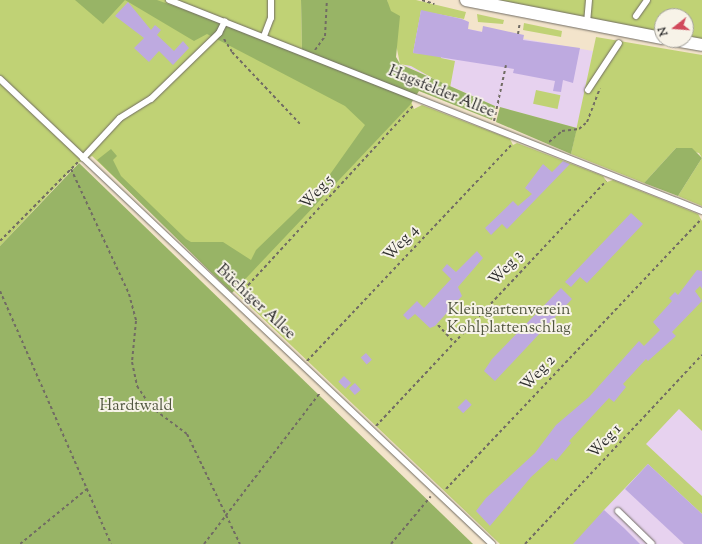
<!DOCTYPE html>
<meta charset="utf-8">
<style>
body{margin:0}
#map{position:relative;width:702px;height:544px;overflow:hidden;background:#f3e4cb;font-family:"Sorts Mill Goudy",serif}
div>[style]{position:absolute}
.built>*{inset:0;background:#e7d2ef}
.green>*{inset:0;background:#c0d275;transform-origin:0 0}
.forest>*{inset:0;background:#98b466}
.building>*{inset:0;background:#beaae0;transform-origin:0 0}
.path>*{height:2px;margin-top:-1px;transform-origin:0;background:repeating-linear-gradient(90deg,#716c63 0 3px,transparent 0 6px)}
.roads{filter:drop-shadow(0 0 1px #716c63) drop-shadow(0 0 1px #716c63)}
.service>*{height:6px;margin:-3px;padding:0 3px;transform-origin:3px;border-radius:3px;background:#fff}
.minor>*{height:12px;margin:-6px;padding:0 6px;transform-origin:6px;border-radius:6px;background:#fff}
span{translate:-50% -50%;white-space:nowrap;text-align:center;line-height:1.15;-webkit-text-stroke:4px #f7f3e8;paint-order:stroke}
.street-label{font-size:16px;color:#2b2b2b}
.park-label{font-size:16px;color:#50553e}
.north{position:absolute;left:654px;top:8px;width:40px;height:40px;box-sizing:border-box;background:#f7f3e8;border:1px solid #a5a39c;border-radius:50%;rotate:253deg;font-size:11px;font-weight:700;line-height:16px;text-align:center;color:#2b2b2b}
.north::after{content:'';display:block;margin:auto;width:14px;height:18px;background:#d1495b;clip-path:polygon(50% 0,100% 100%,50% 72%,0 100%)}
</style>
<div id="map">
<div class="built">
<i style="clip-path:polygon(415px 2px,462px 19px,468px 29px,593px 51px,577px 128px,495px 106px,404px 65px)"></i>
<i style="clip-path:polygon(702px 361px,702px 544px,530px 544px)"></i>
</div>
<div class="green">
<i style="clip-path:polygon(0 0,301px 0,302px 52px,410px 99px,414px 109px,422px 105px,510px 139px,513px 145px,517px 143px,603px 176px,607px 182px,613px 180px,698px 214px,702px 221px,702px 431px,679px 409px,646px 444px,702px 496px,702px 514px,648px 464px,604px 510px,579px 544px,500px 544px,92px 156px,78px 163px,0 246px)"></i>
<i style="clip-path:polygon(387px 0,416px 0,466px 12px,464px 19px,421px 11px,413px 53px,441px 55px,441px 58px,455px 61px,450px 88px,411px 66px,400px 64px)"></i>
<i style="clip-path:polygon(489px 0,702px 0,702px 41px,686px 38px,686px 16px,662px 16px,662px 34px)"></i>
<i style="clip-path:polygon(477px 14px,504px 20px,503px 24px,478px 22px)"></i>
<i style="clip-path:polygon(524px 23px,562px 31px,561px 37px,523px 30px)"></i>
<i style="clip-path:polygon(596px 37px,702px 55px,702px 206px,678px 196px,702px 158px,699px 153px,676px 148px,644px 183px,571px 154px)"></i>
<i style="left:536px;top:90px;width:25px;height:14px;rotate:12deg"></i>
</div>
<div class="forest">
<i style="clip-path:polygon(75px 0,157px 0,302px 52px,301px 0,387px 0,391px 11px,400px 16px,396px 57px,400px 64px,495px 106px,492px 120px,419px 91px,410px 105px,232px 293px,97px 160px,111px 149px,117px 156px,113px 160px,121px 176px,186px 239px,191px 242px,223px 242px,251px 260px,256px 250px,321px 187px,365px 125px,345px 106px,207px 34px,194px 41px,125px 0,103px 24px)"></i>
<i style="clip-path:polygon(500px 107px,577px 128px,571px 154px,496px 122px)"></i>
<i style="clip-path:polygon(676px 148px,692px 148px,702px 158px,678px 196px,644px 183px)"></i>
<i style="clip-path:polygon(79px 163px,473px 544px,0 544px,0 246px)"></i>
</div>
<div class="building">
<i style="clip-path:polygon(128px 2px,151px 30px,155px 25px,161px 30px,157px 35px,174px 51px,183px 41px,189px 48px,173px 65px,159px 51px,149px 62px,134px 48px,144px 38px,115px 16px)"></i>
<i style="clip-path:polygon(421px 10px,462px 19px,469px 22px,468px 29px,482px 32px,483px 26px,524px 35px,523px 40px,580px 48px,573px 83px,563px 80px,561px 92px,553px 91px,555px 81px,513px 73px,514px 69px,413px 53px)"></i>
<i style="clip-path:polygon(563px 161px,570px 164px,507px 229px,502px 224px,491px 235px,485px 228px,513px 201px,518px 206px,532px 194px,525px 188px,543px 164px,552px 172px)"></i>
<i style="clip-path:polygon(631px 213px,643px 224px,587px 283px,580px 277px,571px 287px,565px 282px)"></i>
<i style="clip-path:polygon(477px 251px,483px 258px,458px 287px,462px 296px,435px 326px,430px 328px,415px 314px,408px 320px,403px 315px,417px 301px,424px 308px,451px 279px,442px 270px,447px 264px,456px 272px)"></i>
<i style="clip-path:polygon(697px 270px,702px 271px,702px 289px,700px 286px,695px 291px,702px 301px,672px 332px,676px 336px,648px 361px,646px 359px,623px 384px,626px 387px,614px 402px,609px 398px,569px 441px,571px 443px,556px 461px,552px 458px,531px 477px,490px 526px,476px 511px,486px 498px,535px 453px,556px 425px,589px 397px,639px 341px,644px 346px,660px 330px,653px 322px,672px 301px,669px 298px,675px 292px,678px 295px)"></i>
<i style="clip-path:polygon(561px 288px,572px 299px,495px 381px,484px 371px,492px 359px)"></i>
<i style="left:366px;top:353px;width:9px;height:7px;rotate:49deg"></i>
<i style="left:344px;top:376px;width:10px;height:8px;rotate:45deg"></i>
<i style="left:355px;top:383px;width:9px;height:8px;rotate:49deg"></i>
<i style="left:466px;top:399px;width:8px;height:12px;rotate:45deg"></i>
<i style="clip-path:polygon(648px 464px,702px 514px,702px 544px,684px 544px,625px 489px)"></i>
<i style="clip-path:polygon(604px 510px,624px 528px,640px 544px,573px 544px)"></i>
</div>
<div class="path">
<i style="left:422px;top:0;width:13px;rotate:18deg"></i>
<i style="left:518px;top:34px;width:12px;rotate:-81deg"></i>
<i style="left:224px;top:39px;width:15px;rotate:58deg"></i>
<i style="left:232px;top:52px;width:102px;rotate:46.6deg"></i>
<i style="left:315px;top:50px;width:17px;rotate:-54deg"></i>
<i style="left:325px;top:36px;width:36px;rotate:-87deg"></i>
<i style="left:494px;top:121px;width:57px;rotate:-77.9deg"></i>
<i style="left:549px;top:142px;width:17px;rotate:-40deg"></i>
<i style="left:562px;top:131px;width:17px;rotate:-7deg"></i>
<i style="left:579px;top:129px;width:11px;rotate:-41deg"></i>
<i style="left:587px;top:122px;width:36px;rotate:-69deg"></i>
<i style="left:71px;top:169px;width:138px;rotate:65.1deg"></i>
<i style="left:129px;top:294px;width:28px;rotate:75deg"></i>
<i style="left:136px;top:321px;width:41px;rotate:95.6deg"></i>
<i style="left:132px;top:362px;width:25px;rotate:78deg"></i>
<i style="left:137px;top:386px;width:25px;rotate:56deg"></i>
<i style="left:151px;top:407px;width:45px;rotate:36.9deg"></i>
<i style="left:187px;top:434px;width:122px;rotate:64.3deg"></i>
<i style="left:0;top:241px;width:111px;rotate:-45.4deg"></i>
<i style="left:0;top:291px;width:276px;rotate:66.3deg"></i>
<i style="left:240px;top:294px;width:257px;rotate:-47.4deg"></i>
<i style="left:438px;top:325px;width:23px;rotate:47deg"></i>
<i style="left:307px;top:361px;width:299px;rotate:-46.6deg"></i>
<i style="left:376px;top:426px;width:336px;rotate:-46.8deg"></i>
<i style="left:446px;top:489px;width:371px;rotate:-46.6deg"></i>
<i style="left:20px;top:544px;width:87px;rotate:-39.4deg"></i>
<i style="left:204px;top:544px;width:190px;rotate:-52.5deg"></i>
<i style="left:391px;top:544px;width:62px;rotate:-50.2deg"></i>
<i style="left:525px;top:544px;width:259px;rotate:-46.9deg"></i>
</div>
<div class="roads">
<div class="service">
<i style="left:169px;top:0;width:573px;rotate:21.6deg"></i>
<i style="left:636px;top:16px;width:19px;rotate:-55deg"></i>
<i style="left:587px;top:23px;width:23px;rotate:-85deg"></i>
<i style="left:264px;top:36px;width:19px;rotate:-69deg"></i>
<i style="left:271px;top:18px;width:18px;rotate:-90deg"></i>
<i style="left:0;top:79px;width:677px;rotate:43.38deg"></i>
<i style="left:588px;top:90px;width:56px;rotate:-56.6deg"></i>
<i style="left:83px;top:158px;width:54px;rotate:-47.2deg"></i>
<i style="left:120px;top:118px;width:36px;rotate:-32deg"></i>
<i style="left:151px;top:99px;width:95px;rotate:-44.1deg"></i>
<i style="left:219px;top:33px;width:13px;rotate:-63deg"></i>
<i style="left:618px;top:511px;width:47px;rotate:44.1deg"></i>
</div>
<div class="minor">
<i style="left:466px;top:0;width:200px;rotate:11deg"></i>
<i style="left:674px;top:40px;width:28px;rotate:10deg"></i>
</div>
</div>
<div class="street-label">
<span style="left:441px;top:93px;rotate:22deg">Hagsfelder Allee</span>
<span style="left:318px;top:193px;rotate:-47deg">Weg 5</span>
<span style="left:402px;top:244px;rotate:-47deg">Weg 4</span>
<span style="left:507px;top:269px;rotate:-47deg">Weg 3</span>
<span style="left:255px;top:303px;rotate:43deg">Büchiger Allee</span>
<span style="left:539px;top:374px;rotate:-47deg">Weg 2</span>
<span style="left:606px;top:442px;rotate:-47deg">Weg 1</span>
</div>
<div class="park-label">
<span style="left:509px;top:320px">Kleingartenverein<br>Kohlplattenschlag</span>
<span style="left:136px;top:407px">Hardtwald</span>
</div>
<div class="north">N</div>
</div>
